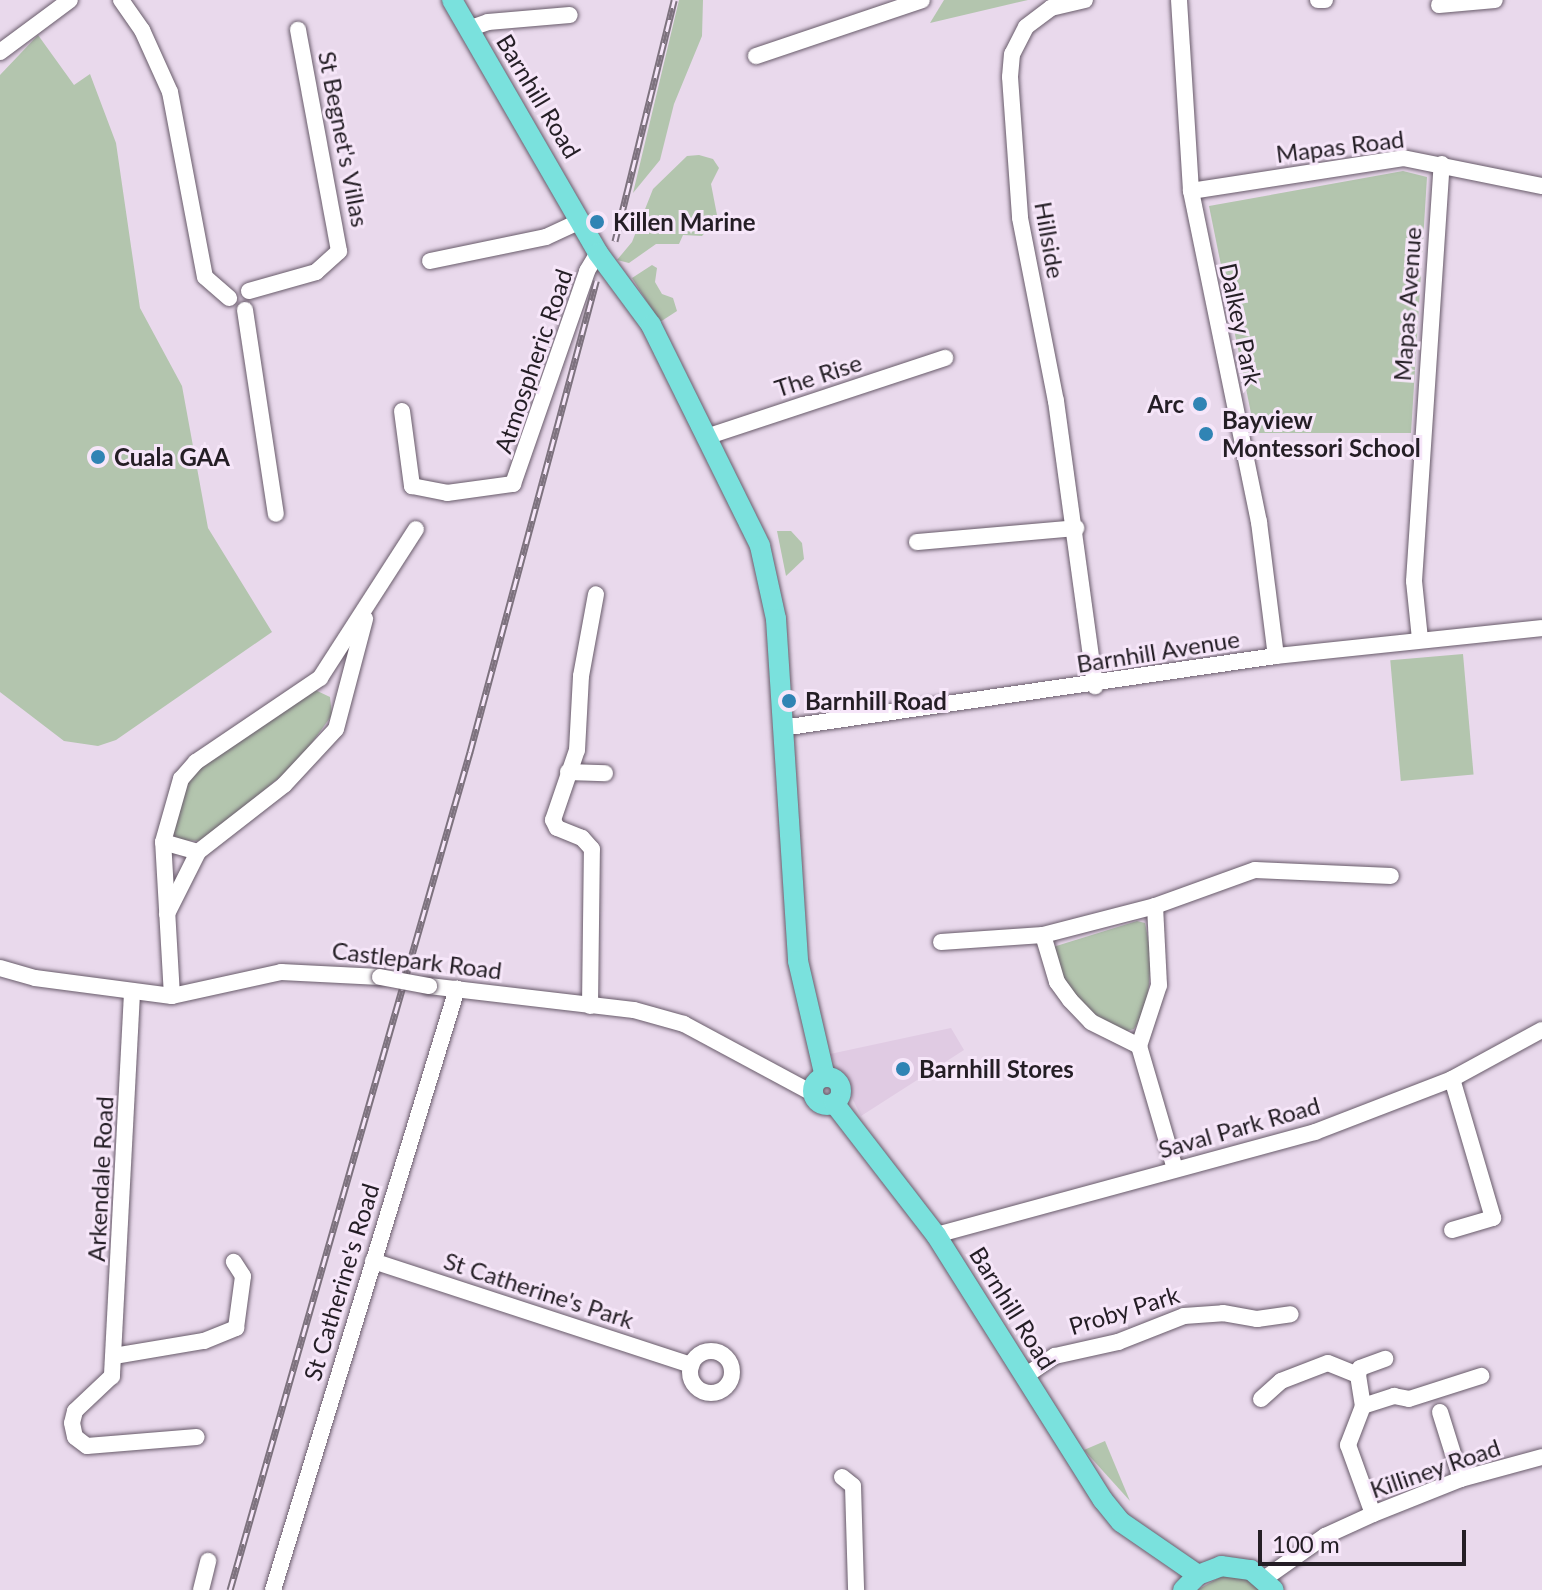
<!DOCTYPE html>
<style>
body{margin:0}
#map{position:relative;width:1542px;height:1590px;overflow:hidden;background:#e9d9ec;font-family:Lato,sans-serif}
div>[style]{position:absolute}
.built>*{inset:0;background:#e0cbe3}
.green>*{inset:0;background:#b3c5ae;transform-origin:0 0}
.roads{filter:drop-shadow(0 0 2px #685b6a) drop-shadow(0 0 2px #685b6a)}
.minor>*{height:16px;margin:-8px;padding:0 8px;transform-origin:8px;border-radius:8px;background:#fff}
.minor>.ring{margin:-8px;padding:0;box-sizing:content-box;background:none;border:16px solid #fff;border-radius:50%}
.major>*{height:20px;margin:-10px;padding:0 10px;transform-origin:10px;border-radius:10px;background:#7ae1dd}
.major>.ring{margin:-10px;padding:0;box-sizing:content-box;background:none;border:20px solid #7ae1dd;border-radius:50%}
.rail>*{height:7px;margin-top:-3.5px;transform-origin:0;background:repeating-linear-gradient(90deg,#f6e6f9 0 12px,#7d727e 0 24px);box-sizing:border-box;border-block:2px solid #7d727e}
.bridges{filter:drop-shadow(0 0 2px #685b6a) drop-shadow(0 0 2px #685b6a)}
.minor-bridge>*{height:16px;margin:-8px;padding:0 8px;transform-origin:8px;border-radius:8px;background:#fff}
.dots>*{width:22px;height:22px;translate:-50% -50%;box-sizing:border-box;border:4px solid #f6e6f9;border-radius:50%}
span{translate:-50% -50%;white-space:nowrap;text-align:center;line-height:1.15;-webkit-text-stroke:6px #f6e6f9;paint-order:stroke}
.street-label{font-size:24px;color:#241e25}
.poi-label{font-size:24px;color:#241e25;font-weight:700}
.left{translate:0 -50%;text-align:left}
.right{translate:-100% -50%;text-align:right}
.scale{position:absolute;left:1258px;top:1530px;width:208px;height:36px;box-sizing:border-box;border:4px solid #241e25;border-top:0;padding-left:10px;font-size:24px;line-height:28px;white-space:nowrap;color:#241e25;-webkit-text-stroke:6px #f6e6f9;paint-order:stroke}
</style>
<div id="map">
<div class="built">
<i style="clip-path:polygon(951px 1028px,964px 1050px,861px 1116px,830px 1054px)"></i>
</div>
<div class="green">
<i style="clip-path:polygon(679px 0,703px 0,702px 36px,674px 104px,660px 160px,633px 193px)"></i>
<i style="clip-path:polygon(944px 0,1028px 0,930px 23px)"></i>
<i style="clip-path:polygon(38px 35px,74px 85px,90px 74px,116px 143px,140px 308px,182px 386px,208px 528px,272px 632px,116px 740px,98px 746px,64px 741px,0 692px,0 75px)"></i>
<i style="clip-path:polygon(699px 155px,713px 159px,719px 168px,711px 184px,717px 215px,711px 226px,702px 236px,683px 235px,679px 244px,656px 244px,629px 263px,617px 260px,632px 242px,653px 189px,687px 156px)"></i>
<i style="clip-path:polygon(1403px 171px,1427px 177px,1411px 433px,1255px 433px,1209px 206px)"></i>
<i style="clip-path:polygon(652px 265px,657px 268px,655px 282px,662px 294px,673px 298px,677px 311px,660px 322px,632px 278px)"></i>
<i style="clip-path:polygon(777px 531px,791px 531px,802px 543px,804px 559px,786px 576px)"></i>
<i style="left:1463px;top:654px;width:121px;height:73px;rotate:85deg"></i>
<i style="clip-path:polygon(313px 689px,330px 697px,332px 715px,298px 762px,203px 841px,177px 840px,172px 832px,189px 775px)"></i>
<i style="clip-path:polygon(1137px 921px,1145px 923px,1151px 955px,1149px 985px,1145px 1012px,1134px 1029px,1123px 1032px,1106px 1025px,1063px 983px,1053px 947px)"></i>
<i style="clip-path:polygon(1105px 1441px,1130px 1501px,1084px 1450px)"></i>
<i style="clip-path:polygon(1226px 1574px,1239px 1574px,1267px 1590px,1197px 1590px)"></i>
</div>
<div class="roads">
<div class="minor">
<i style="left:121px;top:0;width:37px;rotate:55deg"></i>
<i style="left:142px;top:30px;width:68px;rotate:65.7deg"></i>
<i style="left:170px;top:92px;width:188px;rotate:79.3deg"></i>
<i style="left:205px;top:277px;width:32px;rotate:41deg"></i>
<i style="left:1085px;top:0;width:35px;rotate:167deg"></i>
<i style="left:1051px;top:8px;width:31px;rotate:143deg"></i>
<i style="left:1026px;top:27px;width:30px;rotate:117deg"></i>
<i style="left:1012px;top:54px;width:23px;rotate:95deg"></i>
<i style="left:1010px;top:77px;width:141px;rotate:85.9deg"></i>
<i style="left:1020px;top:218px;width:187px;rotate:78.9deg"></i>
<i style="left:1056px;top:401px;width:288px;rotate:82.2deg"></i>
<i style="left:1179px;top:0;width:191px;rotate:86.4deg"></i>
<i style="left:1191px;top:191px;width:338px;rotate:78.4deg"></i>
<i style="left:1259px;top:522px;width:135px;rotate:82.8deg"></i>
<i style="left:1318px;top:0;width:7px"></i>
<i style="left:1439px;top:5px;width:56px;rotate:-5.1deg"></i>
<i style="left:468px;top:29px;width:21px;rotate:-19deg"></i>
<i style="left:488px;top:22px;width:82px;rotate:-4.9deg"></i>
<i style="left:0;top:52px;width:87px;rotate:-36.6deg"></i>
<i style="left:756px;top:56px;width:175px;rotate:-18.6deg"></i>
<i style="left:1191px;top:191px;width:215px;rotate:-8.8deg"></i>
<i style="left:1403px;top:158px;width:142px;rotate:11.4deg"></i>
<i style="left:430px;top:261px;width:118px;rotate:-11.7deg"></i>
<i style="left:546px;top:237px;width:38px;rotate:-25deg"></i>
<i style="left:249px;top:291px;width:70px;rotate:-15.8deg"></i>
<i style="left:316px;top:272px;width:31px;rotate:-42deg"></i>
<i style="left:339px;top:251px;width:225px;rotate:-100.5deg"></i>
<i style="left:245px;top:310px;width:206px;rotate:81.4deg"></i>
<i style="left:402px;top:411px;width:76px;rotate:82.4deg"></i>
<i style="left:412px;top:486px;width:36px;rotate:11deg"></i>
<i style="left:447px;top:493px;width:67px;rotate:-7.8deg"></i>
<i style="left:513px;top:484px;width:225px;rotate:-70.8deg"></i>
<i style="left:587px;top:271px;width:21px;rotate:-59deg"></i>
<i style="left:706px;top:437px;width:252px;rotate:-18.3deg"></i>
<i style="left:917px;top:542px;width:160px;rotate:-5deg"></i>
<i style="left:1420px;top:639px;width:58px;rotate:-95.9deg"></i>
<i style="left:1414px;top:581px;width:418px;rotate:-86.2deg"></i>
<i style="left:782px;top:728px;width:499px;rotate:-8.3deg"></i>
<i style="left:1276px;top:656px;width:267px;rotate:-6deg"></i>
<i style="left:568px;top:772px;width:37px;rotate:2deg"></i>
<i style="left:163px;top:842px;width:36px;rotate:16deg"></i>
<i style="left:167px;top:914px;width:69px;rotate:-63.4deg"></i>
<i style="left:198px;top:852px;width:109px;rotate:-37.9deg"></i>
<i style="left:284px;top:785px;width:76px;rotate:-47.1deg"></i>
<i style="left:336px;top:729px;width:114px;rotate:-75.2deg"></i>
<i style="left:1043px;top:935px;width:49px;rotate:73.4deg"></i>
<i style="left:1057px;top:982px;width:22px;rotate:54deg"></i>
<i style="left:1070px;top:1000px;width:30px;rotate:46deg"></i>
<i style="left:1091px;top:1022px;width:54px;rotate:26.6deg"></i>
<i style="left:1139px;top:1046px;width:128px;rotate:73.7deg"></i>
<i style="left:941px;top:942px;width:102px;rotate:-3.9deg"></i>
<i style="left:1043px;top:935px;width:116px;rotate:-14.5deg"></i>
<i style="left:1155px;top:906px;width:106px;rotate:-19.8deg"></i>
<i style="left:1255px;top:870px;width:136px;rotate:2.5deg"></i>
<i style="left:0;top:968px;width:36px;rotate:16deg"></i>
<i style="left:35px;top:978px;width:138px;rotate:7.5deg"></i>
<i style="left:172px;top:996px;width:112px;rotate:-12.4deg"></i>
<i style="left:281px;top:972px;width:99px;rotate:2.9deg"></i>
<i style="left:429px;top:986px;width:206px;rotate:6.7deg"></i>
<i style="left:634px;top:1010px;width:52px;rotate:15.6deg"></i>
<i style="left:684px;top:1024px;width:145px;rotate:28.3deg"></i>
<i style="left:132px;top:993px;width:384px;rotate:93deg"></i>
<i style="left:112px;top:1376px;width:51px;rotate:136.6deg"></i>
<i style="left:75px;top:1411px;width:12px;rotate:104deg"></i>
<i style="left:72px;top:1423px;width:14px;rotate:78deg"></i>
<i style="left:75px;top:1437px;width:15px;rotate:37deg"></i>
<i style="left:87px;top:1446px;width:110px;rotate:-4.7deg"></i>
<i style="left:172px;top:996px;width:154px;rotate:-93.3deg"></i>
<i style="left:163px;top:842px;width:66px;rotate:-74.1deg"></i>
<i style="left:181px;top:779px;width:23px;rotate:-49deg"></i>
<i style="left:196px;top:762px;width:150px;rotate:-34.1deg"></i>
<i style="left:320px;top:678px;width:177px;rotate:-57.2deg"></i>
<i style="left:590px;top:1006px;width:157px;rotate:-89.3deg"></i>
<i style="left:592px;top:849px;width:15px;rotate:-132deg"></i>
<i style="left:582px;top:838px;width:27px;rotate:-158deg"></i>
<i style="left:557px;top:828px;width:9px;rotate:-117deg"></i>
<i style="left:553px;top:820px;width:74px;rotate:-71.1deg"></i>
<i style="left:577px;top:750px;width:74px;rotate:-86.9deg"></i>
<i style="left:581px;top:676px;width:83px;rotate:-79.6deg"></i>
<i style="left:1139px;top:1046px;width:64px;rotate:-71.8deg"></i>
<i style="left:1159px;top:985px;width:79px;rotate:-92.9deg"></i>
<i style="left:1452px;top:1230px;width:43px;rotate:-16.3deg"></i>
<i style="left:1493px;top:1218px;width:145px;rotate:-106.4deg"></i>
<i style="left:936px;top:1235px;width:393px;rotate:-15.2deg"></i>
<i style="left:1315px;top:1132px;width:147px;rotate:-21.1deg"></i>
<i style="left:1452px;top:1079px;width:102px;rotate:-28.6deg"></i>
<i style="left:373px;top:1261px;width:335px;rotate:18.1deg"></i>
<i class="ring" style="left:690px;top:1351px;width:26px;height:26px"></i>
<i style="left:114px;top:1356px;width:91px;rotate:-9.5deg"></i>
<i style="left:204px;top:1341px;width:35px;rotate:-22deg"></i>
<i style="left:236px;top:1328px;width:52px;rotate:-82.3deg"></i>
<i style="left:243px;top:1276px;width:17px;rotate:-123deg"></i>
<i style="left:1358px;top:1375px;width:7px;rotate:-74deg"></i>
<i style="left:1360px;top:1368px;width:27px;rotate:-20deg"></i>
<i style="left:1025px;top:1376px;width:36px;rotate:-34deg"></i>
<i style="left:1055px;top:1356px;width:65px;rotate:-12.5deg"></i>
<i style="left:1118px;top:1342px;width:71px;rotate:-21.5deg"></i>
<i style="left:1184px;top:1316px;width:39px;rotate:-4deg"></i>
<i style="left:1223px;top:1313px;width:35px;rotate:10deg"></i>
<i style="left:1257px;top:1319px;width:34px;rotate:-8deg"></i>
<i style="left:1261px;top:1399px;width:27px;rotate:-42deg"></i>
<i style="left:1281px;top:1381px;width:50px;rotate:-21deg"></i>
<i style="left:1328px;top:1363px;width:32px;rotate:22deg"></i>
<i style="left:1358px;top:1375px;width:31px;rotate:81deg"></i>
<i style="left:1363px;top:1406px;width:42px;rotate:111deg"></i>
<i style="left:1348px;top:1445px;width:73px;rotate:70.1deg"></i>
<i style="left:1363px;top:1406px;width:33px;rotate:-18deg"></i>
<i style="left:1394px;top:1396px;width:15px;rotate:11deg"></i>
<i style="left:1409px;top:1399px;width:76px;rotate:-17.7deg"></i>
<i style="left:1440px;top:1412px;width:70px;rotate:72.6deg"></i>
<i style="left:842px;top:1477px;width:14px;rotate:39deg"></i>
<i style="left:853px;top:1486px;width:104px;rotate:88.3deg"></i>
<i style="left:1264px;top:1579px;width:75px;rotate:-35.2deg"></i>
<i style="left:1325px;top:1536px;width:53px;rotate:-24.6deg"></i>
<i style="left:1373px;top:1514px;width:95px;rotate:-21.7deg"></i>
<i style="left:1461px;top:1479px;width:84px;rotate:-15.2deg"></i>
<i style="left:201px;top:1590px;width:30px;rotate:-76deg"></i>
<i style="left:273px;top:1590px;width:629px;rotate:-72.98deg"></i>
</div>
<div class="major">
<i style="left:452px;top:0;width:292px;rotate:60deg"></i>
<i style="left:598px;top:253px;width:89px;rotate:53.6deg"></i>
<i style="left:651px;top:325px;width:246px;rotate:63.7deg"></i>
<i style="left:760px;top:546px;width:75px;rotate:77.6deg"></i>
<i style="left:776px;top:619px;width:343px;rotate:86.3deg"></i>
<i style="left:798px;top:961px;width:119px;rotate:76.9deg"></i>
<i class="ring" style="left:813px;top:1077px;width:8px;height:8px"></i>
<i style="left:834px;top:1103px;width:167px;rotate:52.3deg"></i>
<i style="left:936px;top:1235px;width:313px;rotate:57.8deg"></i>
<i style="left:1103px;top:1500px;width:28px;rotate:51deg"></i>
<i style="left:1121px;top:1522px;width:93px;rotate:34.5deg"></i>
<i style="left:1183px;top:1590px;width:21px;rotate:-45deg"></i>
<i style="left:1198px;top:1575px;width:25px;rotate:-21deg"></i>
<i style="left:1221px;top:1566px;width:30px;rotate:8deg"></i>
<i style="left:1251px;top:1570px;width:30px;rotate:41deg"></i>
</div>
</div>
<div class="rail">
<i style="left:615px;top:241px;width:248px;rotate:-76.2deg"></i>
<i style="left:230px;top:1590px;width:872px;rotate:-74.02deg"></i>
<i style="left:470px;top:752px;width:488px;rotate:-75deg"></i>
</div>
<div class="bridges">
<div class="minor-bridge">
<i style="left:380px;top:977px;width:50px;rotate:10.4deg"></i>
</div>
</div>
<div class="dots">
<i style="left:597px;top:222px;background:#3084b4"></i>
<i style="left:1200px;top:404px;background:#3084b4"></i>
<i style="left:1206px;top:434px;background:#3084b4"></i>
<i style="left:98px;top:457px;background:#3084b4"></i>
<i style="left:789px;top:701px;background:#3084b4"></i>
<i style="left:903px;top:1069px;background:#3084b4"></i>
</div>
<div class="street-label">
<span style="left:539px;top:96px;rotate:59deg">Barnhill Road</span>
<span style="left:344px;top:139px;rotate:79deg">St Begnet's Villas</span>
<span style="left:1340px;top:146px;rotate:-7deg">Mapas Road</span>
<span style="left:1050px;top:240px;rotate:80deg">Hillside</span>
<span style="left:1407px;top:304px;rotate:-86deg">Mapas Avenue</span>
<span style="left:1241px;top:324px;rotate:78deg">Dalkey Park</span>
<span style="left:533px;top:361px;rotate:-71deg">Atmospheric Road</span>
<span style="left:818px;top:375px;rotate:-18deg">The Rise</span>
<span style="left:1158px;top:651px;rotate:-9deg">Barnhill Avenue</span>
<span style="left:417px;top:960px;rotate:7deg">Castlepark Road</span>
<span style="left:1239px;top:1127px;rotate:-16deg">Saval Park Road</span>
<span style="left:100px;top:1179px;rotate:-87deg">Arkendale Road</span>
<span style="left:341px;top:1282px;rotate:-73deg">St Catherine's Road</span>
<span style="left:539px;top:1290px;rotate:18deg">St Catherine's Park</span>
<span style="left:1013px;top:1308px;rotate:58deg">Barnhill Road</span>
<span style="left:1124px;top:1310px;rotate:-17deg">Proby Park</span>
<span style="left:1435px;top:1468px;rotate:-19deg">Killiney Road</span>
</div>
<div class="poi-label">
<span class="left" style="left:613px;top:222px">Killen Marine</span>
<span class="right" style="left:1184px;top:404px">Arc</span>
<span class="left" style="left:1222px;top:434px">Bayview<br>Montessori School</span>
<span class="left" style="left:114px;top:457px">Cuala GAA</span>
<span class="left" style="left:805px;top:701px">Barnhill Road</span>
<span class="left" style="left:919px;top:1069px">Barnhill Stores</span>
</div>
<div class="scale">100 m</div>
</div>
